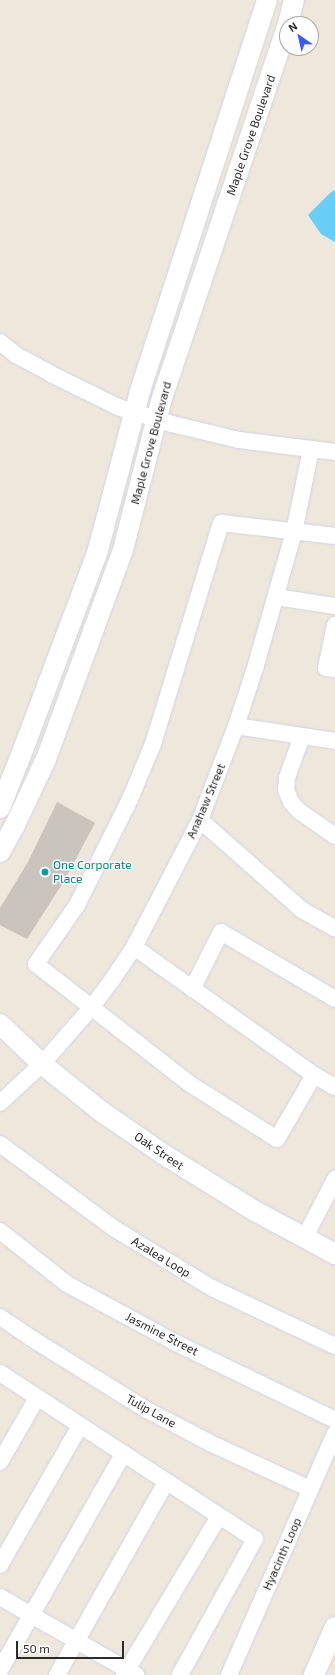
<!DOCTYPE html>
<style>
body{margin:0}
#map{position:relative;width:335px;height:1675px;overflow:hidden;background:#eee7dc;font-family:"Exo 2",sans-serif}
div>[style]{position:absolute}
.water>*{inset:0;background:#68cef7}
.building>*{inset:0;background:#c9c4bc}
.roads{filter:drop-shadow(0 0 1px #d1d5e5) drop-shadow(0 0 1px #d1d5e5)}
.minor>*{height:16px;margin:-8px;padding:0 8px;transform-origin:8px;border-radius:8px;background:#fff}
.tertiary>*{height:20px;margin:-10px;padding:0 10px;transform-origin:10px;border-radius:10px;background:#fff}
.dots>*{width:11px;height:11px;translate:-50% -50%;box-sizing:border-box;border:2px solid #fff;border-radius:50%}
span{translate:-50% -50%;white-space:nowrap;text-align:center;line-height:1.15;-webkit-text-stroke:3px #fff;paint-order:stroke}
.street-label{font-size:12px;color:#2b2b2b}
.culture-label{font-size:12px;color:#0d838f}
.left{translate:0 -50%;text-align:left}
.north{position:absolute;left:279px;top:16px;width:40px;height:40px;box-sizing:border-box;background:#fff;border:1px solid #aaa;border-radius:50%;rotate:326deg;font-size:11px;font-weight:700;line-height:16px;text-align:center;color:#2b2b2b}
.north::after{content:'';display:block;margin:auto;width:14px;height:18px;background:#385aff;clip-path:polygon(50% 0,100% 100%,50% 72%,0 100%)}
.scale{position:absolute;left:16px;top:1641px;width:108px;height:18px;box-sizing:border-box;border:2px solid #2b2b2b;border-top:0;padding-left:5px;font-size:12px;line-height:14px;white-space:nowrap;color:#2b2b2b;-webkit-text-stroke:3px #fff;paint-order:stroke}
</style>
<div id="map">
<div class="water">
<i style="clip-path:polygon(335px 190px,335px 242px,321px 234px,308px 215px,330px 193px)"></i>
</div>
<div class="building">
<i style="clip-path:polygon(57px 802px,95px 823px,64px 881px,27px 939px,0 925px,0 908px,28px 862px)"></i>
</div>
<div class="roads">
<div class="minor">
<i style="left:0;top:342px;width:21px;rotate:39deg"></i>
<i style="left:16px;top:355px;width:40px;rotate:28deg"></i>
<i style="left:51px;top:374px;width:75px;rotate:26.2deg"></i>
<i style="left:118px;top:407px;width:57px;rotate:17.5deg"></i>
<i style="left:172px;top:424px;width:69px;rotate:13.4deg"></i>
<i style="left:239px;top:440px;width:97px;rotate:7.1deg"></i>
<i style="left:276px;top:597px;width:60px;rotate:8.7deg"></i>
<i style="left:335px;top:625px;width:44px;rotate:101.8deg"></i>
<i style="left:326px;top:668px;width:9px;rotate:6deg"></i>
<i style="left:236px;top:726px;width:100px;rotate:8.6deg"></i>
<i style="left:302px;top:736px;width:45px;rotate:109.7deg"></i>
<i style="left:287px;top:778px;width:12px;rotate:95deg"></i>
<i style="left:286px;top:790px;width:13px;rotate:67deg"></i>
<i style="left:291px;top:802px;width:12px;rotate:48deg"></i>
<i style="left:299px;top:811px;width:44px;rotate:34.8deg"></i>
<i style="left:200px;top:820px;width:136px;rotate:41.4deg"></i>
<i style="left:302px;top:910px;width:38px;rotate:29deg"></i>
<i style="left:134px;top:947px;width:221px;rotate:35.4deg"></i>
<i style="left:314px;top:1075px;width:24px;rotate:30deg"></i>
<i style="left:192px;top:989px;width:64px;rotate:-63deg"></i>
<i style="left:221px;top:932px;width:132px;rotate:30.4deg"></i>
<i style="left:314px;top:1075px;width:74px;rotate:120deg"></i>
<i style="left:277px;top:1139px;width:103px;rotate:-147.7deg"></i>
<i style="left:190px;top:1084px;width:195px;rotate:-142.1deg"></i>
<i style="left:36px;top:964px;width:72px;rotate:-55.2deg"></i>
<i style="left:77px;top:905px;width:119px;rotate:-63.4deg"></i>
<i style="left:130px;top:799px;width:60px;rotate:-67.3deg"></i>
<i style="left:153px;top:744px;width:231px;rotate:-72.9deg"></i>
<i style="left:221px;top:523px;width:115px;rotate:6.5deg"></i>
<i style="left:0;top:1103px;width:57px;rotate:-42.9deg"></i>
<i style="left:42px;top:1064px;width:74px;rotate:-48.8deg"></i>
<i style="left:91px;top:1008px;width:35px;rotate:-53deg"></i>
<i style="left:112px;top:980px;width:40px;rotate:-56deg"></i>
<i style="left:134px;top:947px;width:143px;rotate:-62.5deg"></i>
<i style="left:200px;top:820px;width:101px;rotate:-69deg"></i>
<i style="left:236px;top:726px;width:64px;rotate:-71.8deg"></i>
<i style="left:256px;top:665px;width:138px;rotate:-74.1deg"></i>
<i style="left:294px;top:532px;width:85px;rotate:-78.4deg"></i>
<i style="left:0;top:1144px;width:143px;rotate:36.5deg"></i>
<i style="left:115px;top:1229px;width:114px;rotate:31.3deg"></i>
<i style="left:212px;top:1288px;width:136px;rotate:25.2deg"></i>
<i style="left:0;top:1231px;width:85px;rotate:38.3deg"></i>
<i style="left:67px;top:1284px;width:124px;rotate:28.4deg"></i>
<i style="left:176px;top:1343px;width:177px;rotate:25.8deg"></i>
<i style="left:304px;top:1239px;width:68px;rotate:-62.7deg"></i>
<i style="left:0;top:1317px;width:41px;rotate:34.1deg"></i>
<i style="left:34px;top:1340px;width:133px;rotate:31.8deg"></i>
<i style="left:147px;top:1410px;width:71px;rotate:27.6deg"></i>
<i style="left:210px;top:1443px;width:110px;rotate:24.7deg"></i>
<i style="left:0;top:1373px;width:304px;rotate:33.1deg"></i>
<i style="left:255px;top:1539px;width:155px;rotate:118.9deg"></i>
<i style="left:0;top:1462px;width:74px;rotate:-60deg"></i>
<i style="left:0;top:1565px;width:160px;rotate:-60.1deg"></i>
<i style="left:0;top:1597px;width:157px;rotate:29.8deg"></i>
<i style="left:0;top:1670px;width:249px;rotate:-60.3deg"></i>
<i style="left:57px;top:1675px;width:222px;rotate:-60.5deg"></i>
<i style="left:124px;top:1675px;width:185px;rotate:-59.1deg"></i>
<i style="left:229px;top:1675px;width:264px;rotate:-66.3deg"></i>
</div>
<div class="tertiary">
<i style="left:288px;top:24px;width:25px;rotate:-76deg"></i>
<i style="left:0;top:808px;width:62px;rotate:-68.4deg"></i>
<i style="left:23px;top:750px;width:214px;rotate:-69.4deg"></i>
<i style="left:98px;top:550px;width:164px;rotate:-75.2deg"></i>
<i style="left:140px;top:391px;width:411px;rotate:-72deg"></i>
<i style="left:0;top:852px;width:29px;rotate:-61deg"></i>
<i style="left:14px;top:827px;width:75px;rotate:-64.8deg"></i>
<i style="left:46px;top:759px;width:223px;rotate:-69.8deg"></i>
<i style="left:123px;top:550px;width:157px;rotate:-75.6deg"></i>
<i style="left:162px;top:398px;width:391px;rotate:-71.4deg"></i>
<i style="left:0;top:1024px;width:58px;rotate:43.6deg"></i>
<i style="left:42px;top:1064px;width:77px;rotate:38.7deg"></i>
<i style="left:102px;top:1112px;width:74px;rotate:34.5deg"></i>
<i style="left:163px;top:1154px;width:108px;rotate:31.8deg"></i>
<i style="left:255px;top:1211px;width:91px;rotate:28.3deg"></i>
<i style="left:314px;top:1675px;width:52px;rotate:-66.4deg"></i>
</div>
</div>
<div class="dots">
<i style="left:45px;top:872px;background:#0f9aa8"></i>
</div>
<div class="street-label">
<span style="left:251px;top:135px;rotate:-71deg">Maple Grove Boulevard</span>
<span style="left:151px;top:443px;rotate:-75deg">Maple Grove Boulevard</span>
<span style="left:206px;top:801px;rotate:-67deg">Anahaw Street</span>
<span style="left:159px;top:1151px;rotate:34deg">Oak Street</span>
<span style="left:161px;top:1257px;rotate:31deg">Azalea Loop</span>
<span style="left:162px;top:1334px;rotate:27deg">Jasmine Street</span>
<span style="left:151px;top:1411px;rotate:29deg">Tulip Lane</span>
<span style="left:282px;top:1554px;rotate:-66deg">Hyacinth Loop</span>
</div>
<div class="culture-label">
<span class="left" style="left:53px;top:872px">One Corporate<br>Place</span>
</div>
<div class="north">N</div>
<div class="scale">50 m</div>
</div>
